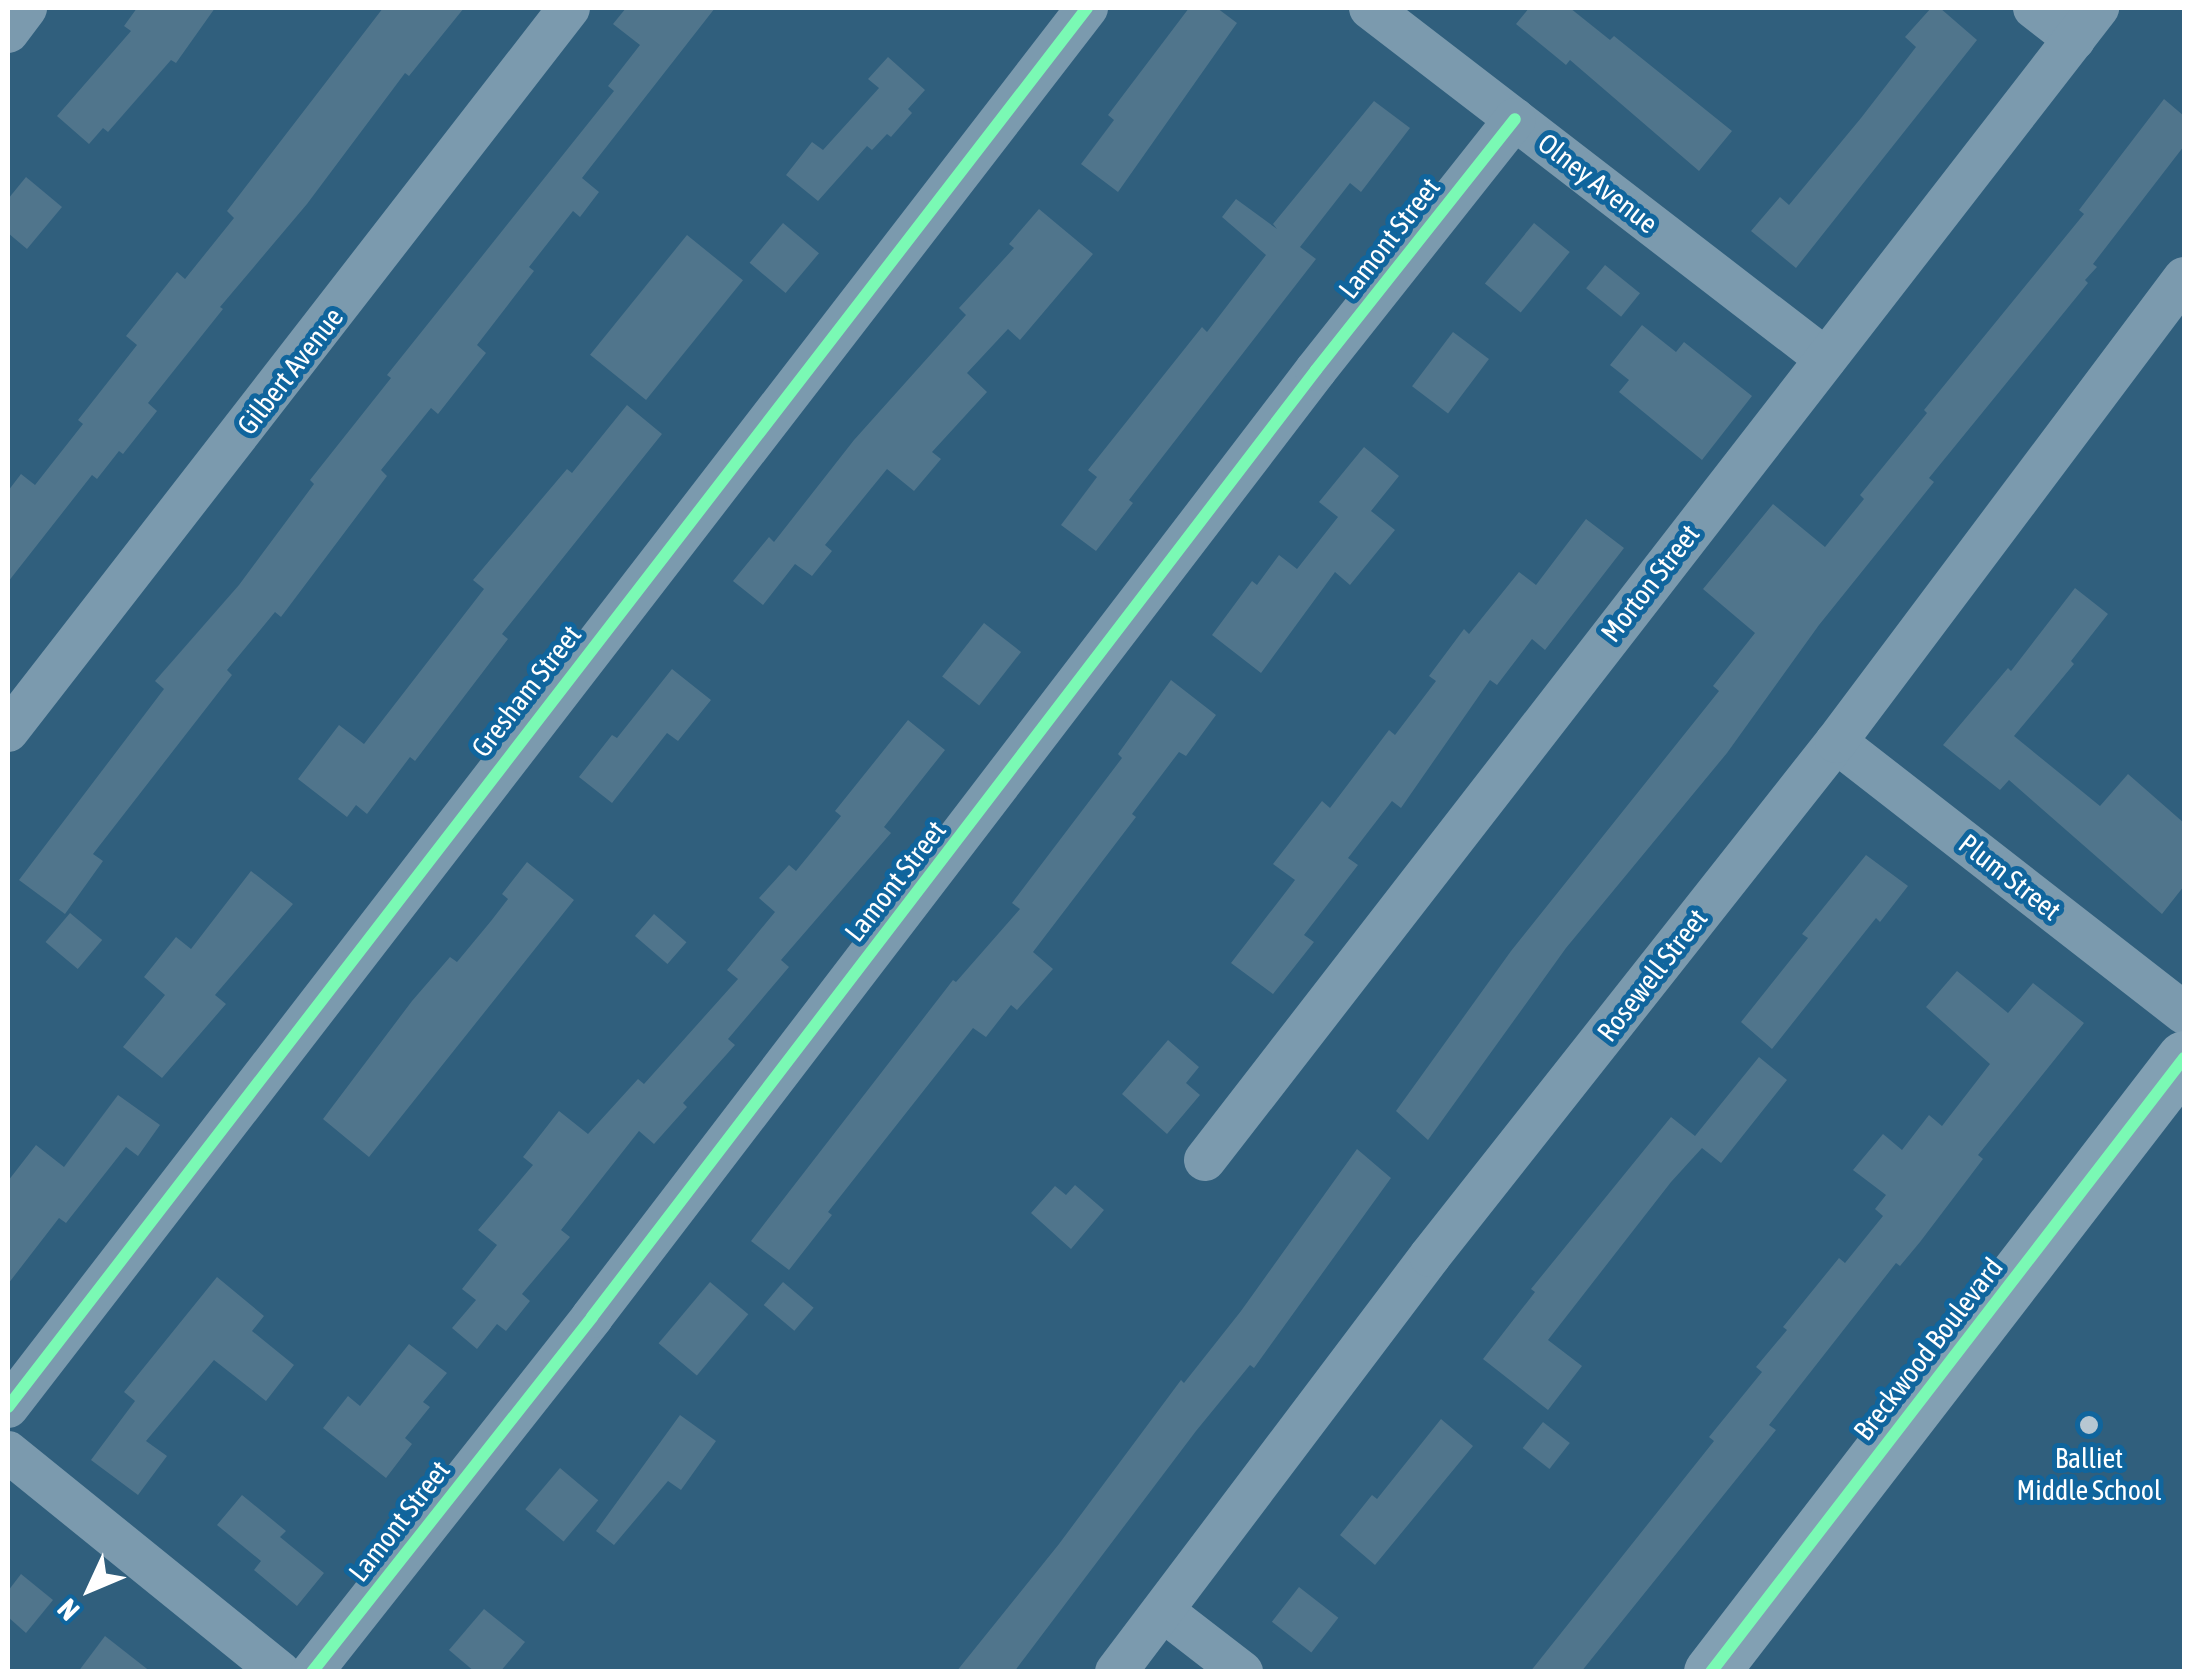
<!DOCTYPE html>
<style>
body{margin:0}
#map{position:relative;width:2192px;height:1679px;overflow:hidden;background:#305f7d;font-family:"Asap Condensed",sans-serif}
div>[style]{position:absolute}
.building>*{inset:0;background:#50758c;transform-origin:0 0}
.street>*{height:42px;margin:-21px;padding:0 21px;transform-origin:21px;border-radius:21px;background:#7b9aae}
.secondary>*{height:55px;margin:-27.5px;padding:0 27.5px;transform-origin:27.5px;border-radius:27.5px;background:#82a0b3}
.cycleway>*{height:12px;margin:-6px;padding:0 6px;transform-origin:6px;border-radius:6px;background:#7af9b4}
.dots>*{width:28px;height:28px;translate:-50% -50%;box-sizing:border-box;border:5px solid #10659d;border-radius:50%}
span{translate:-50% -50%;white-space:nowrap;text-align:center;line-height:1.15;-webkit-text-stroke:10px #10659d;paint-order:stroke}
.street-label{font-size:28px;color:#fff}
.poi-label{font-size:28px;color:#fff}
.frame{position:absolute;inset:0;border:10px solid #fff;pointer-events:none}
.north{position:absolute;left:40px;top:1539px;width:100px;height:100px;-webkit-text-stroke:8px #10659d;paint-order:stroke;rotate:226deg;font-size:28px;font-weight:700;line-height:40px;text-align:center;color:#fff}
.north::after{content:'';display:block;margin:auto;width:35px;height:45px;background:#fff;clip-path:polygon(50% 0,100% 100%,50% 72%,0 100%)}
</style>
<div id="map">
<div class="building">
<i style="clip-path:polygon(137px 8px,215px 8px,176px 63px,171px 60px,108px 132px,103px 128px,89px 144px,57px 116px,131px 31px,124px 26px)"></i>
<i style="clip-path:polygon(383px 8px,464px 8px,409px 76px,405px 73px,307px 204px,220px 307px,223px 309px,148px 403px,157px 411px,123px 454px,119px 451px,97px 479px,92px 475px,8px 582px,8px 491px,21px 474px,35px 485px,83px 424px,78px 420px,137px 345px,126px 336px,177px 272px,185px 279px,234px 218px,227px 211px)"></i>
<i style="clip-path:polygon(626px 8px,715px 8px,582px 178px,599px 192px,580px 217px,573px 211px,529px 267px,534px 271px,477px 345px,486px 353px,438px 414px,431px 408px,381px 470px,387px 476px,281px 617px,275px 612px,227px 670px,232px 675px,93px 854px,103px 861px,65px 914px,19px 880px,164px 689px,155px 681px,239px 585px,314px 484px,310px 480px,391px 378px,387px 375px,614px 91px,608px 86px,640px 45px,613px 24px)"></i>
<i style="clip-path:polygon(1189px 8px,1217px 8px,1237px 23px,1118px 192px,1081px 164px,1114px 120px,1108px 115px)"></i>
<i style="clip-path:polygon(1529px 8px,1570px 8px,1610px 40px,1614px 36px,1732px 131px,1699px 171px,1570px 60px,1566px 65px,1516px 24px)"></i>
<i style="clip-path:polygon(1931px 8px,1940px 8px,1977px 40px,1796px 268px,1751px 231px,1780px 197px,1789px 205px,1861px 118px,1916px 47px,1905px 37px)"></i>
<i style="clip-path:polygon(888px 57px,925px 90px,908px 109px,912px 113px,891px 137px,887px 134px,872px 150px,867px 146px,818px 201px,786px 175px,812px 142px,823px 150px,879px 88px,868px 79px)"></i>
<i style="clip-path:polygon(2164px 99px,2184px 116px,2184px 146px,2093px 264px,2097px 267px,2085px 280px,2088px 283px,1929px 478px,1934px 482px,1819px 625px,1727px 753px,1566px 948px,1428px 1140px,1396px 1111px,1511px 951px,1719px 691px,1713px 686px,1755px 633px,1703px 589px,1773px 504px,1825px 547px,1864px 499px,1860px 495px,1927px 413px,1924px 410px,2084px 214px,2079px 210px)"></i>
<i style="clip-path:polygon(1374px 101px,1410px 128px,1361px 192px,1350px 183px,1300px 247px,1316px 259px,1129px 500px,1133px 503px,1096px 551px,1061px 525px,1097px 477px,1088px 470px,1202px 327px,1207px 332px,1266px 255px,1222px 217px,1236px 199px,1277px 229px,1273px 224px)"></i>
<i style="clip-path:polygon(26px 177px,62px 207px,27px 249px,8px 233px,8px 199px)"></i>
<i style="clip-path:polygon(1039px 209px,1093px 254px,1020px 340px,1008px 329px,967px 373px,987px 392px,932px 452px,941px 459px,914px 491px,887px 469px,825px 545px,832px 551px,812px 576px,795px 564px,763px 605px,733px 581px,769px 537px,774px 542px,854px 440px,966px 315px,959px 308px,1014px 248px,1009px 244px)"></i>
<i style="left:783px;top:223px;width:47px;height:52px;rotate:40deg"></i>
<i style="left:1534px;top:223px;width:46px;height:78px;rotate:39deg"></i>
<i style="left:687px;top:235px;width:72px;height:154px;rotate:39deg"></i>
<i style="left:1605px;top:265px;width:45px;height:30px;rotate:39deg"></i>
<i style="clip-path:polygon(1642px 325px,1676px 352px,1684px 342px,1752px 396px,1702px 460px,1619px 392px,1629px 380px,1610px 365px)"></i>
<i style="left:1453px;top:332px;width:45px;height:68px;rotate:37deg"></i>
<i style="clip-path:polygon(627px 405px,662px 434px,502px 634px,508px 639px,415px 761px,410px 757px,367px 814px,356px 805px,347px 817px,298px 779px,339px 725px,364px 744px,484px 589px,473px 580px,567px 469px,572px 473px)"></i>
<i style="clip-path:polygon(1364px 447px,1399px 476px,1371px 511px,1395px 530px,1350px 585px,1335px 572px,1261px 673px,1212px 635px,1252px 581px,1257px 585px,1279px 555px,1297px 569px,1338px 517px,1319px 502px)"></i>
<i style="clip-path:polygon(1586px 519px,1624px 548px,1545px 650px,1532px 639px,1497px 685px,1490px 680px,1401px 808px,1392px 801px,1348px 858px,1358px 865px,1304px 935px,1314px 942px,1273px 994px,1231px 963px,1295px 880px,1273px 864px,1322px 801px,1330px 808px,1389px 730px,1395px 735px,1436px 681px,1429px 676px,1464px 629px,1469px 634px,1519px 572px,1536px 585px)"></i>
<i style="clip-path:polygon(2075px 588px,2108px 614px,2071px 661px,2074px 664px,2014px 736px,2100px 806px,2128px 774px,2184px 823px,2184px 886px,2162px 914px,2009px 780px,2000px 790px,1943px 745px,2008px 668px,2011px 671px)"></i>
<i style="left:984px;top:623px;width:47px;height:68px;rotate:38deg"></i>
<i style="clip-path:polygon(672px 669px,711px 700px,678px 741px,667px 733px,612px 803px,579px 777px,612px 735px,617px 738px)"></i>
<i style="clip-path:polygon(1171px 680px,1216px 715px,1186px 756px,1179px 752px,1132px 814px,1136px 817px,1033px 952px,1053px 969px,1017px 1010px,1011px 1005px,986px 1037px,973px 1028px,828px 1212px,832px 1215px,789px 1270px,751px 1241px,953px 980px,956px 982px,1020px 909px,1012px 903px,1122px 758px,1118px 754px)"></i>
<i style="clip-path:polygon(908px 720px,945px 750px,884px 827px,891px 833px,781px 960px,789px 967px,728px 1039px,735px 1045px,683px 1103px,687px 1107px,654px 1144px,639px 1131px,561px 1230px,570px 1237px,522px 1294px,530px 1301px,506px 1331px,497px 1324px,477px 1349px,452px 1328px,476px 1300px,462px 1289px,497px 1245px,478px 1230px,533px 1165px,523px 1157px,559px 1111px,588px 1134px,638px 1079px,644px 1084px,738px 979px,727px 970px,775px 912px,759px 898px,789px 865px,796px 871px,841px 816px,835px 811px)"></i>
<i style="clip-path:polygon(1866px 855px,1908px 886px,1880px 922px,1876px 918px,1772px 1049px,1741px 1022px,1808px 938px,1802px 934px)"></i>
<i style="clip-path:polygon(527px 862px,574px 900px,369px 1157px,323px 1119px,412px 1001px,450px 957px,457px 962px,491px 921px,508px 899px,502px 894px)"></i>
<i style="clip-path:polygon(251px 871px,293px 904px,215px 995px,226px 1004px,162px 1078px,123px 1047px,165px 995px,144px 977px,176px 937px,191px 949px)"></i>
<i style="left:70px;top:913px;width:42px;height:38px;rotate:40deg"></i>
<i style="left:654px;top:914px;width:43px;height:29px;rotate:41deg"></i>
<i style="clip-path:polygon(1957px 971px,2008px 1013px,2033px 983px,2084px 1023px,1978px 1155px,1983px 1159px,1920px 1242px,1900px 1266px,1896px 1263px,1769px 1425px,1776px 1430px,1581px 1672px,1530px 1672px,1714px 1441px,1709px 1437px,1762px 1372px,1756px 1367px,1787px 1330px,1783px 1327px,1839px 1258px,1845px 1263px,1883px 1216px,1875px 1209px,1886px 1195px,1853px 1170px,1883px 1134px,1902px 1150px,1929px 1115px,1942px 1126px,1990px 1064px,1926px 1007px)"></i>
<i style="clip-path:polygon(1168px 1040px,1199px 1067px,1186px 1083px,1200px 1095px,1167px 1134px,1122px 1094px)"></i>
<i style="clip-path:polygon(1759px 1057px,1787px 1080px,1721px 1163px,1702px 1148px,1671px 1182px,1548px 1340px,1582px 1366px,1548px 1410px,1483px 1359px,1535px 1292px,1531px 1289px,1671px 1117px,1695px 1136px)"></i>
<i style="clip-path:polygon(118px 1095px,160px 1125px,138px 1156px,126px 1147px,66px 1223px,59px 1218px,8px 1284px,8px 1181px,36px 1145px,64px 1167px)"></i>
<i style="clip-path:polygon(1357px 1149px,1391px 1178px,1254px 1368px,1250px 1365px,1196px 1431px,1014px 1672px,956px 1672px,1059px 1544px,1181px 1380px,1184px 1383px,1241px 1311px)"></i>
<i style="clip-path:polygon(1075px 1185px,1104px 1210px,1071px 1249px,1031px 1213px,1055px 1186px,1066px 1195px)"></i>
<i style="clip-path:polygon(217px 1277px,264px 1316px,252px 1331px,294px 1365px,266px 1401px,214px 1360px,146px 1441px,167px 1456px,138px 1495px,91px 1460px,135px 1401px,124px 1392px)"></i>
<i style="left:710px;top:1282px;width:50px;height:80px;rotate:40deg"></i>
<i style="left:783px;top:1282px;width:40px;height:30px;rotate:40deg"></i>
<i style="clip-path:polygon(409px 1344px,447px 1373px,423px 1402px,430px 1407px,405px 1438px,412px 1444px,386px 1478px,323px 1428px,348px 1396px,360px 1406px)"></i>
<i style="clip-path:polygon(680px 1415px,716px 1441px,681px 1490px,668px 1481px,614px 1545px,596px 1531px)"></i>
<i style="clip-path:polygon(1441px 1419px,1473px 1446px,1375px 1565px,1340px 1535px,1372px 1495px,1377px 1499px)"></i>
<i style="left:1543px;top:1422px;width:34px;height:33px;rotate:38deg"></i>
<i style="left:560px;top:1468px;width:50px;height:54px;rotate:40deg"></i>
<i style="clip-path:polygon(242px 1495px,286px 1531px,280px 1537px,324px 1573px,297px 1606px,254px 1570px,261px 1561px,217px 1525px)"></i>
<i style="clip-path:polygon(21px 1574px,53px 1600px,26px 1633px,8px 1617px,8px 1591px)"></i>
<i style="left:1299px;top:1587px;width:50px;height:44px;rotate:38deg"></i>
<i style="clip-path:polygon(484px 1609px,525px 1642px,500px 1672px,475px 1672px,449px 1650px)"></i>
<i style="clip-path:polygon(105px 1636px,151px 1672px,78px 1672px)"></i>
</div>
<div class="street">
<i style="left:1370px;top:8px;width:575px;rotate:37.59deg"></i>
<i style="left:2034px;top:8px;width:51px;rotate:37.8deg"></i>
<i style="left:8px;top:32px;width:30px;rotate:-53deg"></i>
<i style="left:8px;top:731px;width:915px;rotate:-52.19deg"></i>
<i style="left:1836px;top:742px;width:441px;rotate:37.9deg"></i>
<i style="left:1205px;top:1160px;width:1458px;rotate:-52.22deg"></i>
<i style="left:8px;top:1407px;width:1767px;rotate:-52.36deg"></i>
<i style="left:8px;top:1452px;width:350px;rotate:39deg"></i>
<i style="left:1163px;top:1611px;width:100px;rotate:37.7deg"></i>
<i style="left:312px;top:1672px;width:452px;rotate:-51.7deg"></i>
<i style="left:592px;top:1317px;width:1192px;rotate:-52.6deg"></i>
<i style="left:1316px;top:370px;width:320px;rotate:-51.6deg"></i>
<i style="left:1116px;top:1672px;width:521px;rotate:-52.95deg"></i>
<i style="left:1430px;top:1256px;width:655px;rotate:-51.7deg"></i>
<i style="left:1836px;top:742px;width:580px;rotate:-53.13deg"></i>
</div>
<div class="secondary">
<i style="left:1711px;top:1672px;width:775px;rotate:-52.39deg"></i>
</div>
<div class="cycleway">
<i style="left:8px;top:1407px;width:1767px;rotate:-52.36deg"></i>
<i style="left:312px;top:1672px;width:452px;rotate:-51.7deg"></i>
<i style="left:592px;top:1317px;width:1192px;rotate:-52.6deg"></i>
<i style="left:1316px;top:370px;width:320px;rotate:-51.6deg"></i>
<i style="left:1711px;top:1672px;width:775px;rotate:-52.39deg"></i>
</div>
<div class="dots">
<i style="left:2089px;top:1425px;background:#b7c7d2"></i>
</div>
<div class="street-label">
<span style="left:1598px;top:183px;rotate:38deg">Olney Avenue</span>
<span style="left:1389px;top:238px;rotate:-52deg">Lamont Street</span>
<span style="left:290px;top:371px;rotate:-52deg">Gilbert Avenue</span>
<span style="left:1650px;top:583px;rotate:-52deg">Morton Street</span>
<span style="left:526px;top:691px;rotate:-52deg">Gresham Street</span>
<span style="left:2010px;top:877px;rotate:38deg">Plum Street</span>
<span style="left:895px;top:881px;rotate:-52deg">Lamont Street</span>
<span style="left:1652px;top:975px;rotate:-52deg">Rosewell Street</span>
<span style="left:1928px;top:1349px;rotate:-52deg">Breckwood Boulevard</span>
<span style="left:399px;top:1521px;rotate:-52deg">Lamont Street</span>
</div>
<div class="poi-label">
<span style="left:2089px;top:1474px">Balliet<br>Middle School</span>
</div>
<div class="frame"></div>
<div class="north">N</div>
</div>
